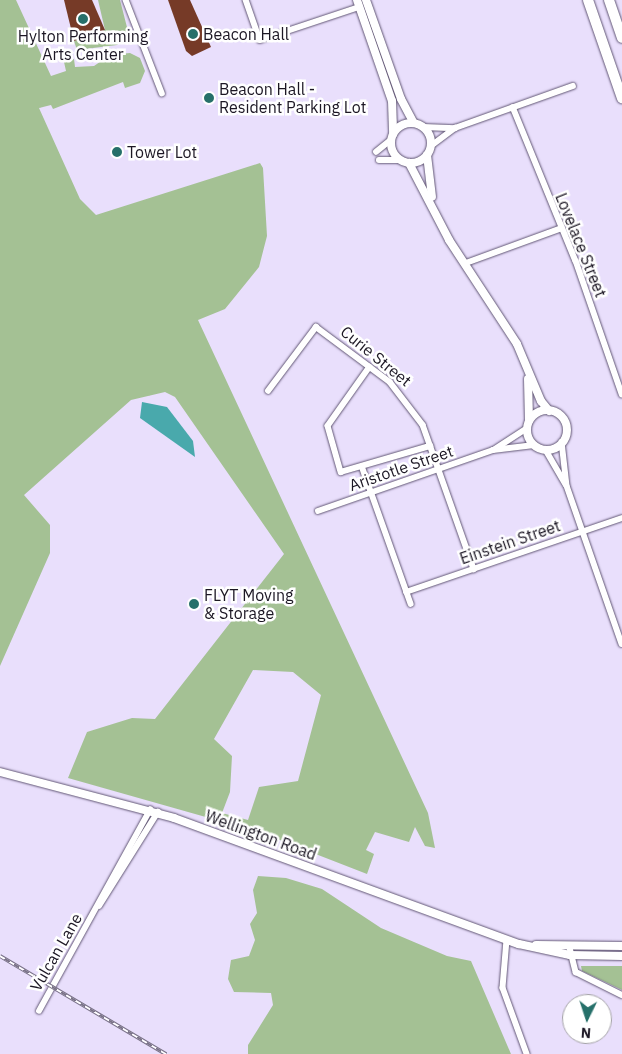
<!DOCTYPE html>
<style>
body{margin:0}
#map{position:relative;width:622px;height:1054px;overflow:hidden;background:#e9dffc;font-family:"IBM Plex Sans",sans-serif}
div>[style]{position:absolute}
.green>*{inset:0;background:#a4c194}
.water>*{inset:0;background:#49a9ac}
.building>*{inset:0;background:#763a27}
.roads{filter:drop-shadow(0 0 1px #625775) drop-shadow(0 0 1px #625775)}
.street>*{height:5.5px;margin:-2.75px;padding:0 2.75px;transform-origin:2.75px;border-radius:2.75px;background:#fff}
.secondary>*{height:8px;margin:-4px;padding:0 4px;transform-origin:4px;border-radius:4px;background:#fff}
.secondary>.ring{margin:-4px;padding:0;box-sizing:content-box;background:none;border:8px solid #fff;border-radius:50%}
.highway>*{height:10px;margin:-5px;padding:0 5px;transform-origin:5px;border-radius:5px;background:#fff}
.rail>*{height:4px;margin-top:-2px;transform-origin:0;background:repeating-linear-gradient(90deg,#fff 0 5.5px,#7a7387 0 11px);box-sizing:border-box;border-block:1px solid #7a7387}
.dots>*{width:14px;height:14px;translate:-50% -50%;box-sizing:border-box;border:2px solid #fff;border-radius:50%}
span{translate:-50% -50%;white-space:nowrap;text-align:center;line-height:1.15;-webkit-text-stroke:5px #fff;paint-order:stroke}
.poi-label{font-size:16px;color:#1c1724}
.left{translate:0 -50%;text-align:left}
.street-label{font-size:16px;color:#1c1724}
.north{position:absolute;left:562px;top:994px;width:50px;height:50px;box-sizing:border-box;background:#fff;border:1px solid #a4a2a7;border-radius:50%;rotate:184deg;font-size:14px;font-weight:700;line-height:20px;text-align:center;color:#1c1724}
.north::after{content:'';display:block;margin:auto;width:18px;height:22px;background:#26706a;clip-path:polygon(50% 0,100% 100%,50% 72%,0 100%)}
</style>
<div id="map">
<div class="green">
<i style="clip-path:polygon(evenodd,0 0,16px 0,51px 76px,66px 71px,64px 62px,74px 59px,75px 67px,94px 66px,110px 55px,130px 53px,140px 58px,145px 71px,140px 83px,125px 88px,123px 82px,53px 109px,51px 105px,39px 108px,80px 199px,96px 215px,260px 163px,263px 168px,267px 236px,259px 267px,225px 309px,198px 320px,428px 813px,435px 848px,425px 846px,415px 827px,409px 842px,375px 832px,366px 850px,374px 854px,367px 874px,259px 832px,68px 778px,87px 732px,132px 718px,155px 719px,284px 554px,175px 397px,165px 392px,131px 400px,24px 495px,50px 525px,50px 553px,0 666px,0 0,253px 670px,293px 672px,321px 695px,298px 781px,259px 787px,248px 820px,222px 813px,230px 792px,232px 756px,214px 739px,253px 670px)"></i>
<i style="clip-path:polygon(98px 0,120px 0,129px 35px,117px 45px,77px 50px,74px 41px,105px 30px)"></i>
<i style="clip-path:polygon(258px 876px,286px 878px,322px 889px,381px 928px,447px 956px,471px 961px,511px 1054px,248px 1054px,248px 1045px,273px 1005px,271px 993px,234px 992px,228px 979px,231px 960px,249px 956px,255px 940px,250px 924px,257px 913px,253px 890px)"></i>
<i style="clip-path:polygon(581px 966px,622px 966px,622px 990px,582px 971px)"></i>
</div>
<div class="water">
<i style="clip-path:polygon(142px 402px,167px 407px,193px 441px,195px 457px,140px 418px)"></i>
</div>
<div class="building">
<i style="clip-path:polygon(64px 0,92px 0,105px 30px,74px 41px)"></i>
<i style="clip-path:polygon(168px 0,190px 0,211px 47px,192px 56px,186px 51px)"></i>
</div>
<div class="roads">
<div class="street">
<i style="left:126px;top:0;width:100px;rotate:68.8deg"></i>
<i style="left:246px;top:0;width:42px;rotate:70.7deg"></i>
<i style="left:260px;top:40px;width:104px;rotate:-18.4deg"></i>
<i style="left:513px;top:107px;width:166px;rotate:67.8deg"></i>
<i style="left:576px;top:261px;width:141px;rotate:70.9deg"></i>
<i style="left:423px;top:127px;width:32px;rotate:2deg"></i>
<i style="left:431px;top:146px;width:30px;rotate:-37deg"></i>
<i style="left:455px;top:128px;width:125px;rotate:-19.6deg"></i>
<i style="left:376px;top:152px;width:19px;rotate:-39deg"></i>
<i style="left:379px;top:160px;width:22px"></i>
<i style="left:466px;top:263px;width:102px;rotate:-20deg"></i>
<i style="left:370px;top:367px;width:72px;rotate:125.4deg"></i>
<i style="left:328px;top:426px;width:48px;rotate:74.2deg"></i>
<i style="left:341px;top:472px;width:93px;rotate:-16.3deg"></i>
<i style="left:268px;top:391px;width:80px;rotate:-53.1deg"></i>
<i style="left:316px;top:327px;width:92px;rotate:36.6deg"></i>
<i style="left:390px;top:382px;width:54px;rotate:52.5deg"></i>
<i style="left:423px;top:425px;width:153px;rotate:70.5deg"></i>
<i style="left:562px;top:442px;width:44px;rotate:83.5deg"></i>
<i style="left:567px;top:486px;width:167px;rotate:70.8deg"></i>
<i style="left:495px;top:449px;width:38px;rotate:-33deg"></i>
<i style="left:546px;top:450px;width:39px;rotate:60deg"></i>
<i style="left:363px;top:469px;width:143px;rotate:70.4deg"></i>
<i style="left:318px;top:511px;width:185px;rotate:-19.2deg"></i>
<i style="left:493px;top:450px;width:41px;rotate:-7deg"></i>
<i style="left:406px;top:592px;width:228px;rotate:-18.9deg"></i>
<i style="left:99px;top:906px;width:111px;rotate:-57.9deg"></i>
<i style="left:507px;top:940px;width:48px;rotate:94.8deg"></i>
<i style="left:503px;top:988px;width:70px;rotate:70deg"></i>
<i style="left:570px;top:948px;width:25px;rotate:76deg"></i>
<i style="left:576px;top:972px;width:51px;rotate:26.6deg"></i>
<i style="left:39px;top:1011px;width:230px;rotate:-61.1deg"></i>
</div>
<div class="secondary">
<i style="left:357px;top:0;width:107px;rotate:70.9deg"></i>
<i style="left:392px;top:101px;width:33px;rotate:88deg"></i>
<i style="left:366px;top:0;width:105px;rotate:70.5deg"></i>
<i style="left:401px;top:99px;width:27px;rotate:62deg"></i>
<i class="ring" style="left:391px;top:123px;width:32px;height:32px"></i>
<i style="left:427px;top:155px;width:42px;rotate:83.2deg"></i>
<i style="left:409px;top:163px;width:87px;rotate:62.5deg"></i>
<i style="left:449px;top:240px;width:124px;rotate:56.8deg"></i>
<i style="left:517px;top:344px;width:62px;rotate:67.2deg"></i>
<i style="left:541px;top:401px;width:13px;rotate:51deg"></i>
<i style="left:528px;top:379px;width:41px;rotate:88.6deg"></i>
<i class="ring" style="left:527px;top:410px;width:32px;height:32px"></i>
<i style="left:0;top:772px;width:180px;rotate:14.8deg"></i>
<i style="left:174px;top:818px;width:367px;rotate:20.1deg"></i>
<i style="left:519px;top:944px;width:52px;rotate:12.2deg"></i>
<i style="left:570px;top:955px;width:52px;rotate:1.1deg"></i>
<i style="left:536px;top:945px;width:86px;rotate:0.7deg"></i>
</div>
<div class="highway">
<i style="left:588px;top:0;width:104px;rotate:70.9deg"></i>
<i style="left:609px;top:0;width:40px;rotate:71.1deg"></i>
</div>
</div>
<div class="rail">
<i style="left:0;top:956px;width:193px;rotate:30.6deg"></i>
</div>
<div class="dots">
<i style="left:83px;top:19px;background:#26706a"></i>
<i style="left:193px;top:34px;background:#26706a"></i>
<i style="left:209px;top:98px;background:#26706a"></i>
<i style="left:117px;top:152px;background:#26706a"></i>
<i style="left:194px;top:604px;background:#26706a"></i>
</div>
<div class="poi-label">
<span class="left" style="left:203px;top:34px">Beacon Hall</span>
<span style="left:83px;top:45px">Hylton Performing<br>Arts Center</span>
<span class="left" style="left:219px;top:98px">Beacon Hall -<br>Resident Parking Lot</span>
<span class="left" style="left:127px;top:152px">Tower Lot</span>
<span class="left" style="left:204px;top:604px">FLYT Moving<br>&amp; Storage</span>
</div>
<div class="street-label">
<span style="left:581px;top:245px;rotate:68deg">Lovelace Street</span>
<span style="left:376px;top:356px;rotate:39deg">Curie Street</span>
<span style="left:401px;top:468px;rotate:-19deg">Aristotle Street</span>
<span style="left:510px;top:542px;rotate:-19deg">Einstein Street</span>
<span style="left:261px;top:835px;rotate:20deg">Wellington Road</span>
<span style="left:56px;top:952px;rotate:-60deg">Vulcan Lane</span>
</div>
<div class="north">N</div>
</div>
